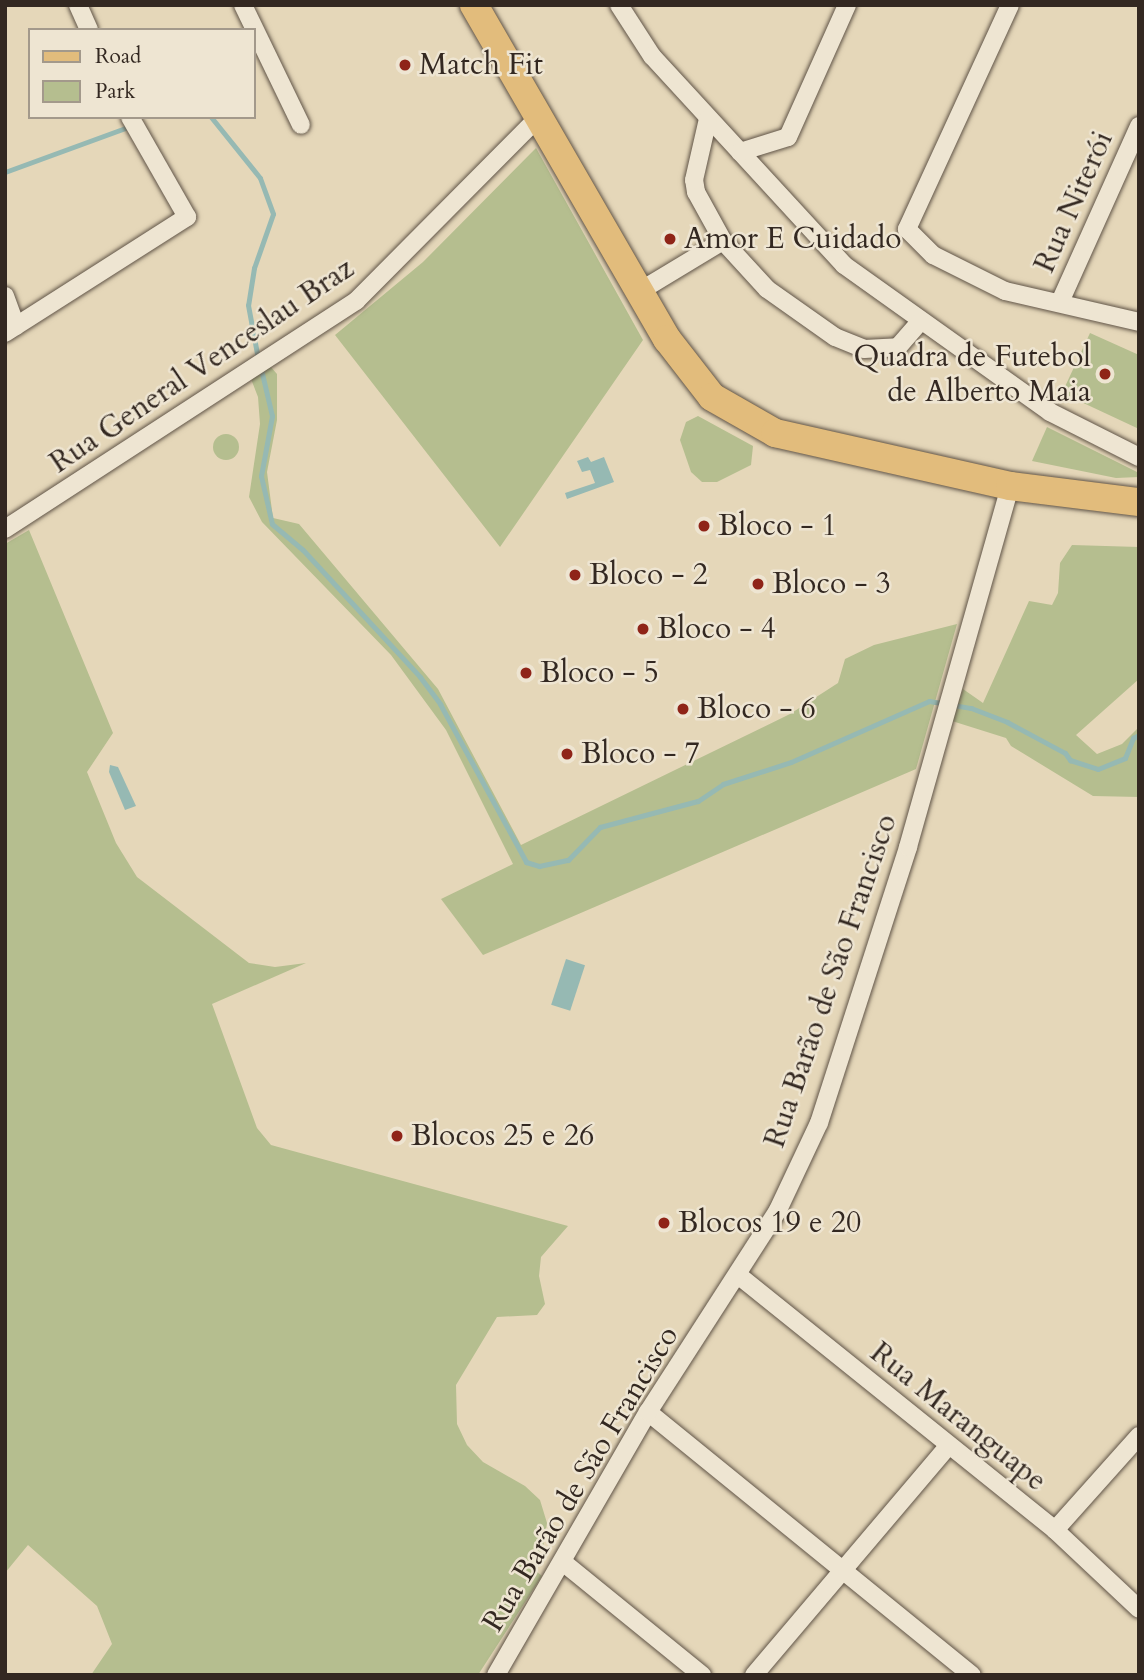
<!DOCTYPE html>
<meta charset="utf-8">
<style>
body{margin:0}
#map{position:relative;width:1144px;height:1680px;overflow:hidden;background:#e5d7b9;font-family:Cardo,serif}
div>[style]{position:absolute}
.green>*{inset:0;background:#b5be8f}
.round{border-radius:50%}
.water>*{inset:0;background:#96b9b3;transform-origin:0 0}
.stream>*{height:5px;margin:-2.5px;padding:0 2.5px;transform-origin:2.5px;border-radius:2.5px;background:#96b9b3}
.roads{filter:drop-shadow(0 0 2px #605447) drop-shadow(0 0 2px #605447)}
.minor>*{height:18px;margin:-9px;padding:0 9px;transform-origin:9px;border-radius:9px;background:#eee5d2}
.primary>*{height:28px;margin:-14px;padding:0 14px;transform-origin:14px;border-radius:14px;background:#e2bc7c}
.dots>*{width:19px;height:19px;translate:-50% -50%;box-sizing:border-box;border:4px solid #eee5d2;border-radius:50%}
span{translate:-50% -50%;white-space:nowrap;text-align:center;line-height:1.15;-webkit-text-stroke:5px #eee5d2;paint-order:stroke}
.poi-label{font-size:30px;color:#332821}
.left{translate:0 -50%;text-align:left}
.right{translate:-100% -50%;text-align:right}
.street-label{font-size:30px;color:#332821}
.frame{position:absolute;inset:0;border:7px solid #332821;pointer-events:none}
.legend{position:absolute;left:28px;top:28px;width:228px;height:91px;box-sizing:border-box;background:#eee5d2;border:2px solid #a3998b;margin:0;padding:9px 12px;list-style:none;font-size:21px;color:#332821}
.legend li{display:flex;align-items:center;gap:14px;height:35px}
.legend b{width:35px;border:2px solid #a3998b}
</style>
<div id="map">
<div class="green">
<i style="clip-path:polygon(536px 148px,643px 340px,500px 547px,335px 335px,423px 262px)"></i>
<i style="clip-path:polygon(1090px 333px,1139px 355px,1139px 429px,1062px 393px)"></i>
<i style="clip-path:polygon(270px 366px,277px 374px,277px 420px,267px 472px,273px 518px,299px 524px,438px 689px,521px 845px,790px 714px,838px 683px,845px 659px,874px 645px,957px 624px,916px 769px,483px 955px,441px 899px,513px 864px,446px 730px,391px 655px,262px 522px,249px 497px,260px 424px,258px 397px,251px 379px)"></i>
<i style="clip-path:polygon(698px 416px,753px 446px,751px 465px,717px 482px,702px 482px,691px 472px,680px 440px,686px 422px)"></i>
<i style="clip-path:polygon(1047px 427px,1139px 473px,1139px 477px,1116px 478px,1032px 461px)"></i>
<i class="round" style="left:213px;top:434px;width:26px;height:26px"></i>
<i style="clip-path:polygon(29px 530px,113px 733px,87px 772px,116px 843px,137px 877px,249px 963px,275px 967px,306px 963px,212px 1004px,257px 1128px,271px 1145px,568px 1226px,541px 1257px,539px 1276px,545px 1304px,537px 1315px,497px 1317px,456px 1385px,457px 1424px,467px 1445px,483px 1462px,525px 1486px,540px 1500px,547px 1523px,543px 1548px,530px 1566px,542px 1576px,478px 1675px,91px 1675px,112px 1644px,97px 1606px,28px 1545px,5px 1573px,5px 544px)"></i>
<i style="clip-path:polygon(1072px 545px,1139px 547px,1139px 679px,1076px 735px,1097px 754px,1122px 744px,1139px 727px,1139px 797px,1093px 796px,1011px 746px,1006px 738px,952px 721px,963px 689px,983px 703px,1029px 601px,1052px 605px,1058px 593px,1060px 563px)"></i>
</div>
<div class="water">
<i style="clip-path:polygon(588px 457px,591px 462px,604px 457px,614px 482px,567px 499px,565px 493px,595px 483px,590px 470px,582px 472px,577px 461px)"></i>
<i style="clip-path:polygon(110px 765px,118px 767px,136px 806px,125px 810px,109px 772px)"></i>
<i style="left:566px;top:959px;width:20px;height:48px;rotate:18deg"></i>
</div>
<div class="stream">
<i style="left:211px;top:117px;width:78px;rotate:51.2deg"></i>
<i style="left:260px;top:178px;width:38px;rotate:70deg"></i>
<i style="left:273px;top:214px;width:57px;rotate:109.4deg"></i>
<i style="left:254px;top:268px;width:37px;rotate:99deg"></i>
<i style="left:248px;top:305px;width:55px;rotate:79.5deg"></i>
<i style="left:5px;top:172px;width:131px;rotate:-20.1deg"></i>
<i style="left:261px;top:369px;width:48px;rotate:76.8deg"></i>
<i style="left:272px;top:416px;width:61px;rotate:100.4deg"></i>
<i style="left:261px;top:476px;width:49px;rotate:77.1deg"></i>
<i style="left:272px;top:524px;width:40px;rotate:40deg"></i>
<i style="left:303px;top:550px;width:173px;rotate:47.3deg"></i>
<i style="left:420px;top:677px;width:34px;rotate:53deg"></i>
<i style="left:440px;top:704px;width:180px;rotate:61.4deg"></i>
<i style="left:526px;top:862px;width:14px;rotate:17deg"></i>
<i style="left:539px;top:866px;width:30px;rotate:-12deg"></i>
<i style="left:568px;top:860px;width:46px;rotate:-45.9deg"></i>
<i style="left:600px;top:827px;width:101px;rotate:-14.9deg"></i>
<i style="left:698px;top:801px;width:30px;rotate:-34deg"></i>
<i style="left:723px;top:784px;width:71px;rotate:-17.9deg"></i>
<i style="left:791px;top:762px;width:151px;rotate:-23.8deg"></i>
<i style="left:929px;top:701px;width:43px;rotate:9.5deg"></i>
<i style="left:971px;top:708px;width:39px;rotate:21deg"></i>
<i style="left:1007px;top:722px;width:66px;rotate:28.1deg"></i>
<i style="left:1065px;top:753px;width:9px;rotate:54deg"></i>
<i style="left:1070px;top:760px;width:29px;rotate:18deg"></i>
<i style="left:1098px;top:769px;width:29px;rotate:-22deg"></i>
<i style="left:1125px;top:758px;width:22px;rotate:-68deg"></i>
<i style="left:1133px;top:738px;width:7px;rotate:-27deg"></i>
</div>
<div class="roads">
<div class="minor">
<i style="left:78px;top:5px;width:27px;rotate:66deg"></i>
<i style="left:243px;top:5px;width:133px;rotate:64.2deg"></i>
<i style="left:619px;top:5px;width:61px;rotate:57.1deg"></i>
<i style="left:652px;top:56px;width:284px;rotate:47.4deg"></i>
<i style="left:844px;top:265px;width:253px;rotate:35.5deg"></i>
<i style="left:1050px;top:412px;width:100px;rotate:26.8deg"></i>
<i style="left:1010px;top:5px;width:247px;rotate:114.7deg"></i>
<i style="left:907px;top:229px;width:37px;rotate:45deg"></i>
<i style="left:933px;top:255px;width:80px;rotate:26.6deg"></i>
<i style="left:1005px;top:291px;width:138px;rotate:13deg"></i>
<i style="left:740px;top:152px;width:50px;rotate:-17.4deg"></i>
<i style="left:788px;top:137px;width:145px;rotate:-65.9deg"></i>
<i style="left:723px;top:241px;width:65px;rotate:47.5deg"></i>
<i style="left:767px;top:289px;width:83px;rotate:35.2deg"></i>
<i style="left:835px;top:337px;width:31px;rotate:22deg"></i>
<i style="left:864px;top:349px;width:34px;rotate:-3deg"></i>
<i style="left:898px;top:347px;width:33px;rotate:-49deg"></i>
<i style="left:640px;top:291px;width:97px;rotate:-31.1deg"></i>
<i style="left:723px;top:241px;width:56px;rotate:-118.9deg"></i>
<i style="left:696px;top:192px;width:12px;rotate:-99deg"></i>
<i style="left:694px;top:180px;width:63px;rotate:-77.1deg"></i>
<i style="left:5px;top:296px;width:32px;rotate:70deg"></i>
<i style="left:1060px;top:302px;width:193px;rotate:-65.8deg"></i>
<i style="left:5px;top:333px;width:216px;rotate:-32.5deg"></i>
<i style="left:187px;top:217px;width:115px;rotate:-119.7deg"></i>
<i style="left:5px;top:529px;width:419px;rotate:-33deg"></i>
<i style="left:356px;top:301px;width:260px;rotate:-45.2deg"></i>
<i style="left:738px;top:1275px;width:407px;rotate:38.8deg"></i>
<i style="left:1055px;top:1530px;width:115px;rotate:43.2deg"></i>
<i style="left:648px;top:1412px;width:417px;rotate:39.1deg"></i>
<i style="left:1055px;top:1530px;width:126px;rotate:-48.2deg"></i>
<i style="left:564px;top:1563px;width:178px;rotate:39.1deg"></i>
<i style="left:496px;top:1675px;width:304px;rotate:-60deg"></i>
<i style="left:648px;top:1412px;width:240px;rotate:-57.2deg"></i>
<i style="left:778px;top:1210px;width:96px;rotate:-64.8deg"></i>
<i style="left:819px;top:1123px;width:290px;rotate:-72.1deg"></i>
<i style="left:908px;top:847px;width:375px;rotate:-74.2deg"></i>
<i style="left:754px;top:1675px;width:300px;rotate:-49.7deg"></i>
</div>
<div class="primary">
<i style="left:474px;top:5px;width:386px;rotate:60deg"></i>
<i style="left:667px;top:339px;width:73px;rotate:52.2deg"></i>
<i style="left:712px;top:397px;width:73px;rotate:29.7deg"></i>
<i style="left:775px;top:433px;width:241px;rotate:12.7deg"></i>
<i style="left:1010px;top:486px;width:130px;rotate:7.1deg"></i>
</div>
</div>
<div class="dots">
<i style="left:405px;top:65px;background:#8f2418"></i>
<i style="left:670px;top:239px;background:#8f2418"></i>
<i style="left:1105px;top:374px;background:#8f2418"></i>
<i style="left:704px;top:526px;background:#8f2418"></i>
<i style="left:575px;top:575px;background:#8f2418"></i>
<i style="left:758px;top:584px;background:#8f2418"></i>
<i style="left:643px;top:629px;background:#8f2418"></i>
<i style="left:526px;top:673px;background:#8f2418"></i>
<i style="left:683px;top:709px;background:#8f2418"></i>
<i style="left:567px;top:754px;background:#8f2418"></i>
<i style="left:397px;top:1136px;background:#8f2418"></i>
<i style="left:664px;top:1223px;background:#8f2418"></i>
</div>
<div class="poi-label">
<span class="left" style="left:419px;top:65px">Match Fit</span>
<span class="left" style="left:684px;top:239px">Amor E Cuidado</span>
<span class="right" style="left:1091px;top:374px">Quadra de Futebol<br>de Alberto Maia</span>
<span class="left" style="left:718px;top:526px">Bloco - 1</span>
<span class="left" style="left:589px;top:575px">Bloco - 2</span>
<span class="left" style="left:772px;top:584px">Bloco - 3</span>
<span class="left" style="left:657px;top:629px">Bloco - 4</span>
<span class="left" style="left:540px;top:673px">Bloco - 5</span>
<span class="left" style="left:697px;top:709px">Bloco - 6</span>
<span class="left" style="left:581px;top:754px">Bloco - 7</span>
<span class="left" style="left:411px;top:1136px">Blocos 25 e 26</span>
<span class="left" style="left:678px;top:1223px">Blocos 19 e 20</span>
</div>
<div class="street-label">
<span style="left:1074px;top:202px;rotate:-66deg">Rua Niterói</span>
<span style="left:202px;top:366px;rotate:-34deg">Rua General Venceslau Braz</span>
<span style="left:831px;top:981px;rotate:-71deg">Rua Barão de São Francisco</span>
<span style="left:958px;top:1417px;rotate:39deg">Rua Maranguape</span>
<span style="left:581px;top:1479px;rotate:-59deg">Rua Barão de São Francisco</span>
</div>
<div class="frame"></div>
<ul class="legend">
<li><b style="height:9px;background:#e2bc7c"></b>Road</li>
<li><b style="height:19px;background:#b5be8f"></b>Park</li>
</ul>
</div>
